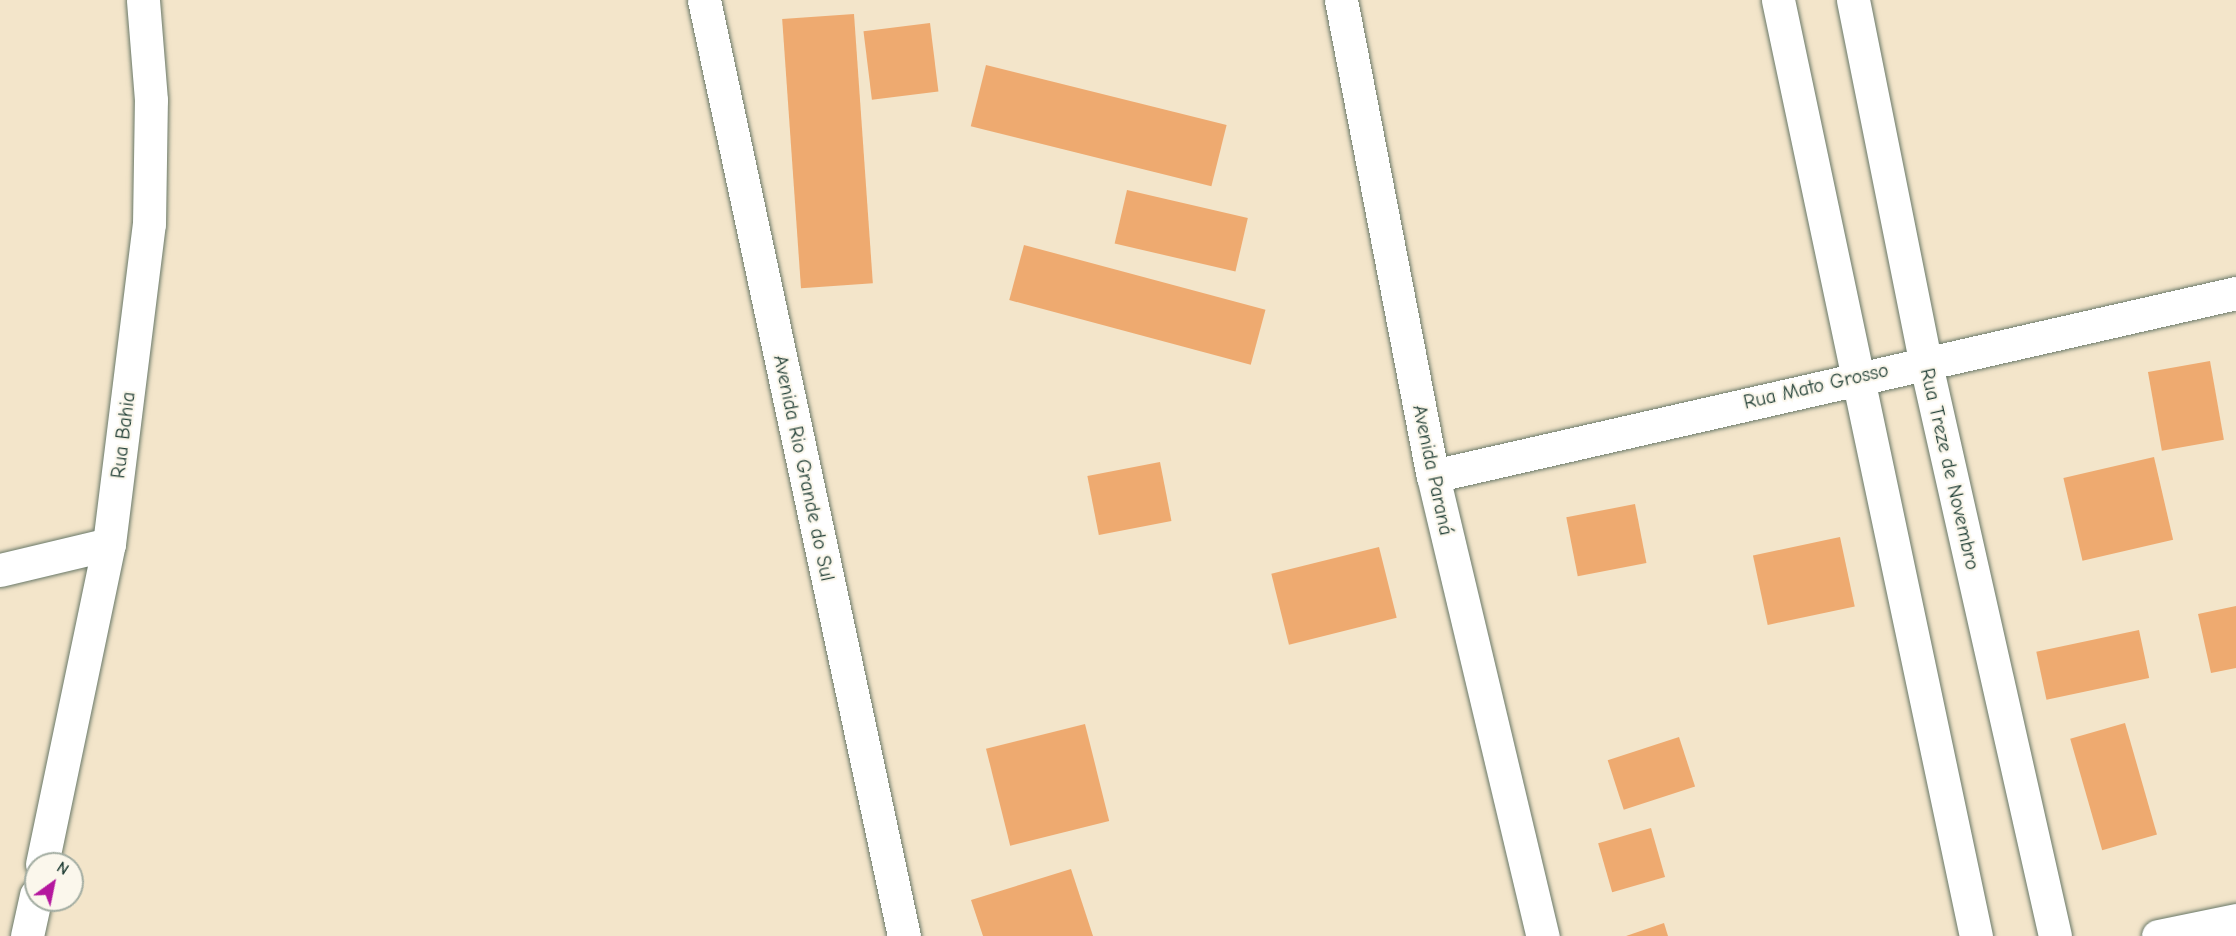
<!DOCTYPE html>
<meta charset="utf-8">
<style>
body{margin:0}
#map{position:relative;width:2236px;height:936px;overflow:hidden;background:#f3e5ca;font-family:"Comic Neue",sans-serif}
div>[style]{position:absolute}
.building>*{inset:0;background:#eeaa70;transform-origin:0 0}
.roads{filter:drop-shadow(0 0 2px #697868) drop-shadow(0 0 2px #697868)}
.minor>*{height:33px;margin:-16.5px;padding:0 16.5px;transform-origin:16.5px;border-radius:16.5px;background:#fff}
span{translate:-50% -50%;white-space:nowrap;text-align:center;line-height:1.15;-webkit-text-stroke:4.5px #fbf7ec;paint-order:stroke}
.street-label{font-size:20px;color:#1f3d34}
.north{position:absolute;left:24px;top:852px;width:60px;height:60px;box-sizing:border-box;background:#fbf7ec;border:2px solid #a3ada2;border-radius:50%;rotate:33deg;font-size:16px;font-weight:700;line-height:24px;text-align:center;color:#1f3d34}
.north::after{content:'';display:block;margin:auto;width:21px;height:27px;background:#b5179e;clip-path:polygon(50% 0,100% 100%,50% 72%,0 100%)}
</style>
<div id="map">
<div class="building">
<i style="left:854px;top:14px;width:270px;height:72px;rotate:86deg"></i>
<i style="left:930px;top:23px;width:69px;height:67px;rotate:83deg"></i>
<i style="left:986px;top:65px;width:248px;height:63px;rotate:14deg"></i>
<i style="left:1127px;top:190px;width:124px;height:55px;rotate:13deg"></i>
<i style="left:1024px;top:245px;width:250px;height:57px;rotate:15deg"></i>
<i style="left:2210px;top:361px;width:80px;height:63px;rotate:80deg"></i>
<i style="left:2154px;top:457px;width:85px;height:93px;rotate:77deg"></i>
<i style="left:1160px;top:462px;width:60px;height:74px;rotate:79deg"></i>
<i style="left:1635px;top:504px;width:60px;height:70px;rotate:79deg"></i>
<i style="left:1840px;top:537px;width:71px;height:89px;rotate:78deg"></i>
<i style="left:1379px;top:547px;width:73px;height:111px;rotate:76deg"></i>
<i style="clip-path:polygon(2236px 606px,2236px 668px,2211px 673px,2198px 614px)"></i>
<i style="left:2139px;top:630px;width:49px;height:105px;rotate:78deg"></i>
<i style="left:2125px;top:723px;width:116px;height:57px;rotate:74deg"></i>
<i style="left:1085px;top:724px;width:100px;height:102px;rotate:76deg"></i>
<i style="left:1679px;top:737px;width:52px;height:75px;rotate:72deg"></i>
<i style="left:1651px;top:828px;width:51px;height:55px;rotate:74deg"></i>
<i style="clip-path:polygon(1071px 869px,1093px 936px,983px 936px,971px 900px)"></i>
<i style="clip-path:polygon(1664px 923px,1668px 936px,1626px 936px)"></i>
</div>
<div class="roads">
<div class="minor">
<i style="left:704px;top:0;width:957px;rotate:77.94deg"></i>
<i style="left:1341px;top:0;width:485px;rotate:79.1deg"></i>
<i style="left:1433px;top:476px;width:473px;rotate:76.6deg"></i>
<i style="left:1778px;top:0;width:957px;rotate:78.06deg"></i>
<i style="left:1853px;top:0;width:367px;rotate:78.7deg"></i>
<i style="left:1925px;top:360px;width:590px;rotate:77.28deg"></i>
<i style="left:1433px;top:476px;width:824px;rotate:-12.84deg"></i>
<i style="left:0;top:570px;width:112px;rotate:-13.4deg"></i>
<i style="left:42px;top:864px;width:327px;rotate:-78.2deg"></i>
<i style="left:109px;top:544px;width:322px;rotate:-82.9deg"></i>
<i style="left:149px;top:224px;width:124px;rotate:-89.1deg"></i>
<i style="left:151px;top:100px;width:100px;rotate:-94.6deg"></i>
<i style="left:27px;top:936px;width:42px;rotate:-77.6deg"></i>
<i style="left:2158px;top:936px;width:80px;rotate:-11.6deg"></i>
</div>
</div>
<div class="street-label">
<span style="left:1816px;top:386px;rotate:-13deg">Rua Mato Grosso</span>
<span style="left:123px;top:435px;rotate:-83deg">Rua Bahia</span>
<span style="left:804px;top:468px;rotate:78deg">Avenida Rio Grande do Sul</span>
<span style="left:1950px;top:469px;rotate:77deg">Rua Treze de Novembro</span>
<span style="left:1433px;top:470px;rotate:78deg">Avenida Paraná</span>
</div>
<div class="north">N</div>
</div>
